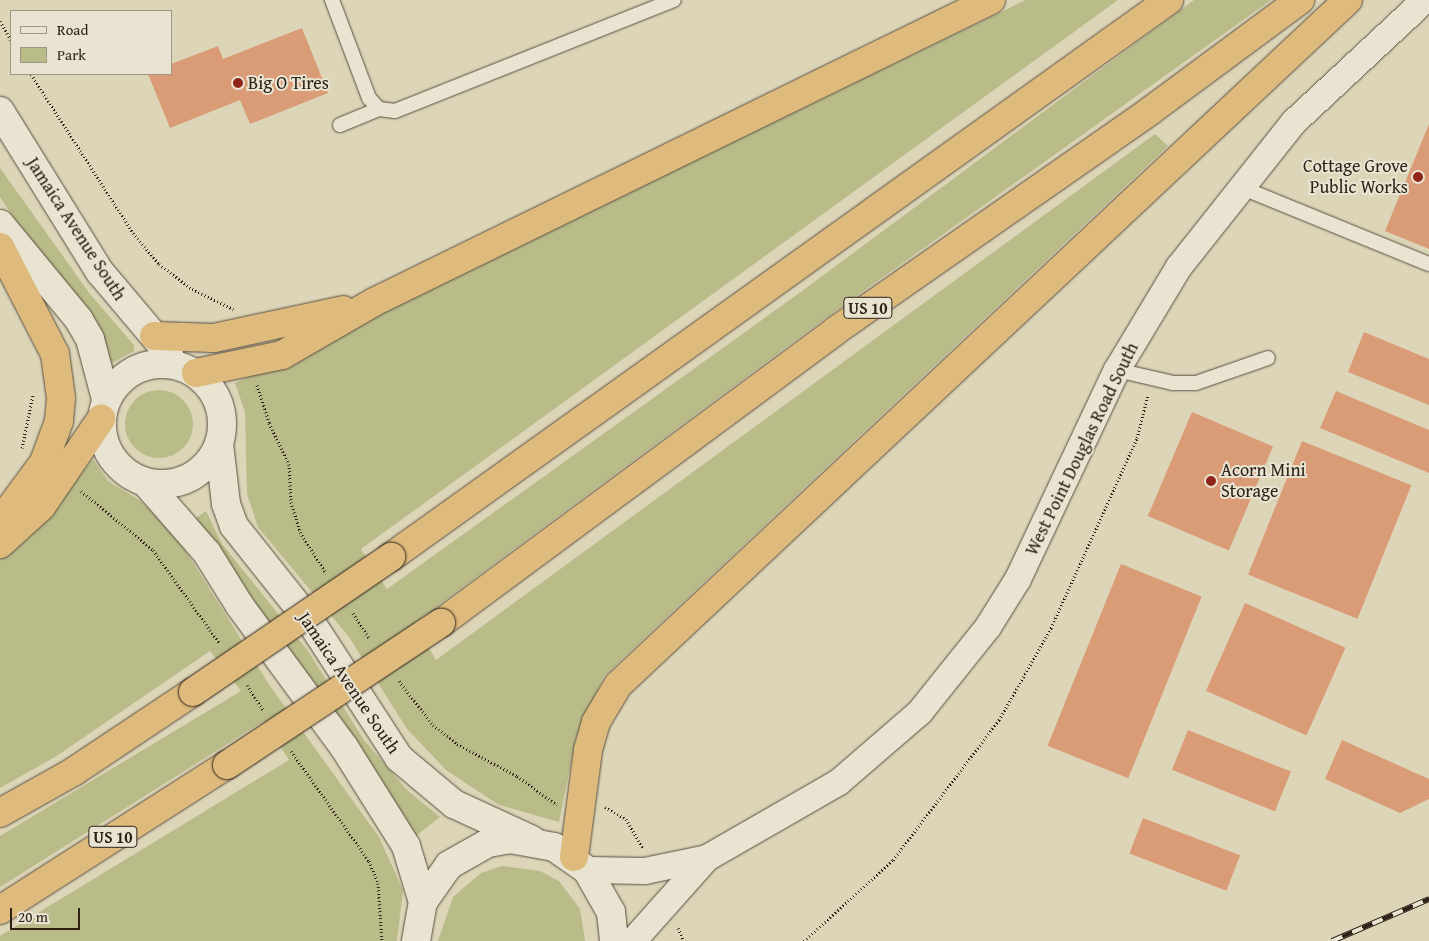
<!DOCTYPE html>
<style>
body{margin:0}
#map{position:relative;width:1429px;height:941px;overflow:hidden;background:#ddd5b8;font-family:"Gentium Book Plus",serif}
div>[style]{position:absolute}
.green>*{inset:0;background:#b9bb89}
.round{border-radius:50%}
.building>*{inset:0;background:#da9c76;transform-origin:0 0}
.path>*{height:3px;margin-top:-1.5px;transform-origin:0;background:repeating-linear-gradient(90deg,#2d2118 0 1px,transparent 0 3.5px)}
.roads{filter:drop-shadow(0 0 1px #594e40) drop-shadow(0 0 1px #594e40)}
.service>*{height:14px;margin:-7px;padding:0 7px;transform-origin:7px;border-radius:7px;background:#e9e4d1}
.minor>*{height:26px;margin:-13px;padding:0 13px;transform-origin:13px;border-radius:13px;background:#e9e4d1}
.secondary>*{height:28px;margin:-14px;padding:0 14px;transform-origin:14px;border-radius:14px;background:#e9e4d1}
.secondary>.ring{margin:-14px;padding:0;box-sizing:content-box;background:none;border:28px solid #e9e4d1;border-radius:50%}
.motorway>*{height:28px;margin:-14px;padding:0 14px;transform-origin:14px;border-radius:14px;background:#deba7c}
.rail>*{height:5.5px;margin-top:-2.75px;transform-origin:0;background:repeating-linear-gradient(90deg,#e9e4d1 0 11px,#2d2118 0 22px);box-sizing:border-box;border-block:1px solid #2d2118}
.bridges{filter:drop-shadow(0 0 1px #2d2118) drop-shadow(0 0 1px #2d2118)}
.motorway-bridge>*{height:28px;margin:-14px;padding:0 14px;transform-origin:14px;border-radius:14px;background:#deba7c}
.dots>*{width:14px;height:14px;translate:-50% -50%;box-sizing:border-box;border:2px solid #e9e4d1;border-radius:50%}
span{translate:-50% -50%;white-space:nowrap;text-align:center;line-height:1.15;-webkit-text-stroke:4px #e9e4d1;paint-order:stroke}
.shield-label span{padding:1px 4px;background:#e9e4d1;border:1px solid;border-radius:4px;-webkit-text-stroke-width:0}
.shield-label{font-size:16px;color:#2d2118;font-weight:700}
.poi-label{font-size:18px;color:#2d2118}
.left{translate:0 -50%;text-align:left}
.right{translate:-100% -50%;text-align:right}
.street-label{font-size:18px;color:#2d2118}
.legend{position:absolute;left:10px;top:10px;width:162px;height:65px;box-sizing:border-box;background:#e9e4d1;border:1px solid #9e9687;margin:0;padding:6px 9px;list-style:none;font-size:15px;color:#2d2118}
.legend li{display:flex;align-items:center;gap:10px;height:25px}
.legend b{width:25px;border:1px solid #9e9687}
.scale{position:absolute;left:10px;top:908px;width:70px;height:22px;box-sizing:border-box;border:2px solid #2d2118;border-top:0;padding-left:6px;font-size:15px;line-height:18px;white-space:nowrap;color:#2d2118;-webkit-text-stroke:4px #e9e4d1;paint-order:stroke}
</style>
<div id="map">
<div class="green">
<i style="clip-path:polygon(1026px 0,1118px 0,361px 549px,387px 589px,798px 294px,1194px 0,1271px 0,823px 320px,414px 623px,436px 660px,1155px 134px,1168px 146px,604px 676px,576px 738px,559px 822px,499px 805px,446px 770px,407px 729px,349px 637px,258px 527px,247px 494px,245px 412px,235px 383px)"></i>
<i style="clip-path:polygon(0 168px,90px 294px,134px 345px,134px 351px,110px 364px,0 197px)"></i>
<i class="round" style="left:125px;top:390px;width:68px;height:68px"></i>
<i style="clip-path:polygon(93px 459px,108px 481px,139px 500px,174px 532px,270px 686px,379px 837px,403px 890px,397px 941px,0 941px,0 936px,289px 760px,264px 721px,0 887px,0 836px,241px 691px,210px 651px,55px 757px,0 788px,0 555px,49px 515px)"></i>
<i style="clip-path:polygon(206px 511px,222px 544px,308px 651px,364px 740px,408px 791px,440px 817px,416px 836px,295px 667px,196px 518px)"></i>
<i style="clip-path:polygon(502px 866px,540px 871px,559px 881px,580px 909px,585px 941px,438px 941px,453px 897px,481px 873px)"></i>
</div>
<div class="building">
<i style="clip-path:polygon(302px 28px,328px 93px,250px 124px,240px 100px,170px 128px,148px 74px,171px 74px,171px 64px,218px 46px,223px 59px)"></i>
<i style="clip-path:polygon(1429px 124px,1429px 249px,1385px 231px)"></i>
<i style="clip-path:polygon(1364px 332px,1429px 359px,1429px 405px,1348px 372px)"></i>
<i style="clip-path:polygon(1336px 391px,1429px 430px,1429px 473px,1320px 428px)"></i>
<i style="left:1192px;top:412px;width:88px;height:113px;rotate:23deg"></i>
<i style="left:1302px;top:441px;width:118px;height:144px;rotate:22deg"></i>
<i style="left:1121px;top:564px;width:87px;height:196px;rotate:22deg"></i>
<i style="left:1245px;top:603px;width:110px;height:96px;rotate:24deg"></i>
<i style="left:1188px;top:730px;width:111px;height:43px;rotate:22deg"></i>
<i style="clip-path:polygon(1342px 740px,1429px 779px,1429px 799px,1400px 813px,1325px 779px)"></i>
<i style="left:1143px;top:818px;width:104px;height:38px;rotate:21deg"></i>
</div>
<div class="path">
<i style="left:0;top:21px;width:22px;rotate:60deg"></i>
<i style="left:31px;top:74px;width:189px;rotate:57.3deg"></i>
<i style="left:133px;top:233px;width:40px;rotate:50deg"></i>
<i style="left:159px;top:264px;width:41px;rotate:37.1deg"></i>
<i style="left:192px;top:289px;width:46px;rotate:26deg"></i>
<i style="left:257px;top:385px;width:40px;rotate:72deg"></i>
<i style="left:269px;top:423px;width:46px;rotate:64deg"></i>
<i style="left:289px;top:464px;width:38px;rotate:87deg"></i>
<i style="left:291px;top:502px;width:31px;rotate:73deg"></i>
<i style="left:300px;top:532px;width:49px;rotate:57.6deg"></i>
<i style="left:22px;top:448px;width:54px;rotate:-78.3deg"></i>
<i style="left:81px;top:491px;width:93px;rotate:39.3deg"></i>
<i style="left:153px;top:550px;width:115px;rotate:54.5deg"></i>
<i style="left:353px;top:613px;width:31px;rotate:57deg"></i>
<i style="left:399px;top:681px;width:56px;rotate:52.3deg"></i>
<i style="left:433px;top:725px;width:31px;rotate:38deg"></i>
<i style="left:457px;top:744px;width:68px;rotate:28.1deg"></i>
<i style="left:517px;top:776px;width:49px;rotate:35.9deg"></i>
<i style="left:247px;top:685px;width:31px;rotate:57deg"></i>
<i style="left:291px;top:751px;width:135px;rotate:54.7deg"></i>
<i style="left:369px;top:861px;width:24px;rotate:68deg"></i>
<i style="left:378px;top:883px;width:58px;rotate:86.1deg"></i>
<i style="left:605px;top:807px;width:24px;rotate:30deg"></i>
<i style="left:626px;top:819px;width:34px;rotate:60deg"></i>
<i style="left:678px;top:928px;width:14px;rotate:65deg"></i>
<i style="left:804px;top:941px;width:120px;rotate:-42.3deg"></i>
<i style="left:893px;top:860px;width:176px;rotate:-52.9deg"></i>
<i style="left:999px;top:720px;width:106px;rotate:-60.5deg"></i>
<i style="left:1051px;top:628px;width:209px;rotate:-65.6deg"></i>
<i style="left:1137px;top:438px;width:44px;rotate:-75.7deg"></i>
</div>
<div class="roads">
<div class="service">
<i style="left:332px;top:0;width:105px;rotate:69.3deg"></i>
<i style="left:369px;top:98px;width:15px;rotate:48deg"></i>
<i style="left:379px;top:109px;width:16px;rotate:7deg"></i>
<i style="left:395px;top:111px;width:300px;rotate:-21.7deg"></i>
<i style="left:340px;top:125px;width:42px;rotate:-22.3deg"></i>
<i style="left:1240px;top:187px;width:204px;rotate:22.2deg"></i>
<i style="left:1117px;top:370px;width:57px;rotate:13.1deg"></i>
<i style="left:1173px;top:383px;width:23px"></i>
<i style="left:1196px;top:383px;width:76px;rotate:-19.1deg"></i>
</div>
<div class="minor">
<i style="left:587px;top:870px;width:58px;rotate:1deg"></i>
<i style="left:645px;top:871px;width:63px;rotate:-11.8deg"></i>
<i style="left:707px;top:858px;width:152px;rotate:-29.9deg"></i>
<i style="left:839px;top:782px;width:107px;rotate:-40.8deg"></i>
<i style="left:920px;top:712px;width:109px;rotate:-51.3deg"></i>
<i style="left:988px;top:627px;width:57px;rotate:-58deg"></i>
<i style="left:1018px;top:579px;width:231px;rotate:-64.7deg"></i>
<i style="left:1117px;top:370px;width:120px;rotate:-59deg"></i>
<i style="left:1179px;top:267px;width:184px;rotate:-51.6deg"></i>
<i style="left:1293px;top:123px;width:180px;rotate:-43deg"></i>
<i style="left:633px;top:941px;width:111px;rotate:-48.3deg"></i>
</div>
<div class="secondary">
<i style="left:0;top:111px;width:190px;rotate:58.2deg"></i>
<i style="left:100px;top:272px;width:107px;rotate:49.9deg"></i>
<i style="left:0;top:224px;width:124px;rotate:50.5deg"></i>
<i style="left:79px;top:320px;width:22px;rotate:60deg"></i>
<i style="left:90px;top:339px;width:62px;rotate:75.1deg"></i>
<i class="ring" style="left:102px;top:364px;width:92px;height:92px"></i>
<i style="left:219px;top:444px;width:60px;rotate:83.3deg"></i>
<i style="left:226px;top:504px;width:23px;rotate:70deg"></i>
<i style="left:234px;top:526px;width:125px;rotate:51.5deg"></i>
<i style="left:312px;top:624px;width:160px;rotate:57deg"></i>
<i style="left:399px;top:758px;width:72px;rotate:39.9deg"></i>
<i style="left:454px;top:804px;width:86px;rotate:24.8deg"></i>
<i style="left:146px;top:483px;width:93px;rotate:48.9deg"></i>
<i style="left:207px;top:553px;width:62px;rotate:58.1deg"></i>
<i style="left:240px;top:606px;width:175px;rotate:53.6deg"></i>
<i style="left:344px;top:747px;width:117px;rotate:57.9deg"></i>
<i style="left:406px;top:846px;width:59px;rotate:73.1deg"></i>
<i style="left:416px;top:941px;width:40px;rotate:-80deg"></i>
<i style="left:423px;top:902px;width:45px;rotate:-54.9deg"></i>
<i style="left:449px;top:865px;width:45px;rotate:-29.4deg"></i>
<i style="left:488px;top:843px;width:22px;rotate:-10deg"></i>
<i style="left:510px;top:839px;width:45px;rotate:10.3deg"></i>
<i style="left:554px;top:847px;width:40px;rotate:34.9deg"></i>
<i style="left:587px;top:870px;width:48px;rotate:60.3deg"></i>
<i style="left:611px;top:912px;width:29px;rotate:84deg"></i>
</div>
<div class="motorway">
<i style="left:0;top:247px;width:120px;rotate:62.8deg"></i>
<i style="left:55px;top:354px;width:44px;rotate:82.2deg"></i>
<i style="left:61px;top:398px;width:23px;rotate:95deg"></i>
<i style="left:59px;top:421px;width:44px;rotate:110.1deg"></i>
<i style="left:44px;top:462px;width:74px;rotate:126.3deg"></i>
<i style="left:154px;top:336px;width:60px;rotate:1.9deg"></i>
<i style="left:214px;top:338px;width:132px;rotate:-12.2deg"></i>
<i style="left:196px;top:373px;width:88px;rotate:-11.8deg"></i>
<i style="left:282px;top:355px;width:106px;rotate:-29.9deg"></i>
<i style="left:374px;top:302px;width:687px;rotate:-26.08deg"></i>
<i style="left:0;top:544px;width:55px;rotate:-42.1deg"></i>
<i style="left:41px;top:507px;width:107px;rotate:-55.7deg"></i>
<i style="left:391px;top:557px;width:957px;rotate:-35.6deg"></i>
<i style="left:441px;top:623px;width:490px;rotate:-36.5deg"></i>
<i style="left:835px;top:331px;width:384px;rotate:-34.9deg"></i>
<i style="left:1150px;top:111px;width:187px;rotate:-36.5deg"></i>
<i style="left:0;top:813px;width:84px;rotate:-29.3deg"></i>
<i style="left:73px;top:772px;width:144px;rotate:-33.7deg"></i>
<i style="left:574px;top:857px;width:108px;rotate:-82.5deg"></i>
<i style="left:588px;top:750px;width:29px;rotate:-74deg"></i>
<i style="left:596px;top:722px;width:43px;rotate:-59.3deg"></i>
<i style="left:618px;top:685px;width:1001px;rotate:-43.18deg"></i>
<i style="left:0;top:910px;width:269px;rotate:-32.6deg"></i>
</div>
</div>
<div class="rail">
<i style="left:1332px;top:941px;width:106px;rotate:-23.4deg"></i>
</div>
<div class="bridges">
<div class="motorway-bridge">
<i style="left:193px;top:692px;width:240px;rotate:-34.3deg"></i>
<i style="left:227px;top:765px;width:257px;rotate:-33.6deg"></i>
</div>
</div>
<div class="dots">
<i style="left:238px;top:83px;background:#8f2418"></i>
<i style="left:1418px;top:177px;background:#8f2418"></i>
<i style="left:1211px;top:481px;background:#8f2418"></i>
</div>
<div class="shield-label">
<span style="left:868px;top:308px">US 10</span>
<span style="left:113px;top:837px">US 10</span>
</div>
<div class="poi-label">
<span class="left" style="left:248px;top:83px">Big O Tires</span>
<span class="right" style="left:1408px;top:177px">Cottage Grove<br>Public Works</span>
<span class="left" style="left:1221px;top:481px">Acorn Mini<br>Storage</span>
</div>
<div class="street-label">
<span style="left:76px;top:229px;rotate:57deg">Jamaica Avenue South</span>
<span style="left:1082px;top:449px;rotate:-64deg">West Point Douglas Road South</span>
<span style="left:349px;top:683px;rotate:56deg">Jamaica Avenue South</span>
</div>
<ul class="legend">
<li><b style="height:6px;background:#e9e4d1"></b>Road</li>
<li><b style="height:14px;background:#b9bb89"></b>Park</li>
</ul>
<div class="scale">20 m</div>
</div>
